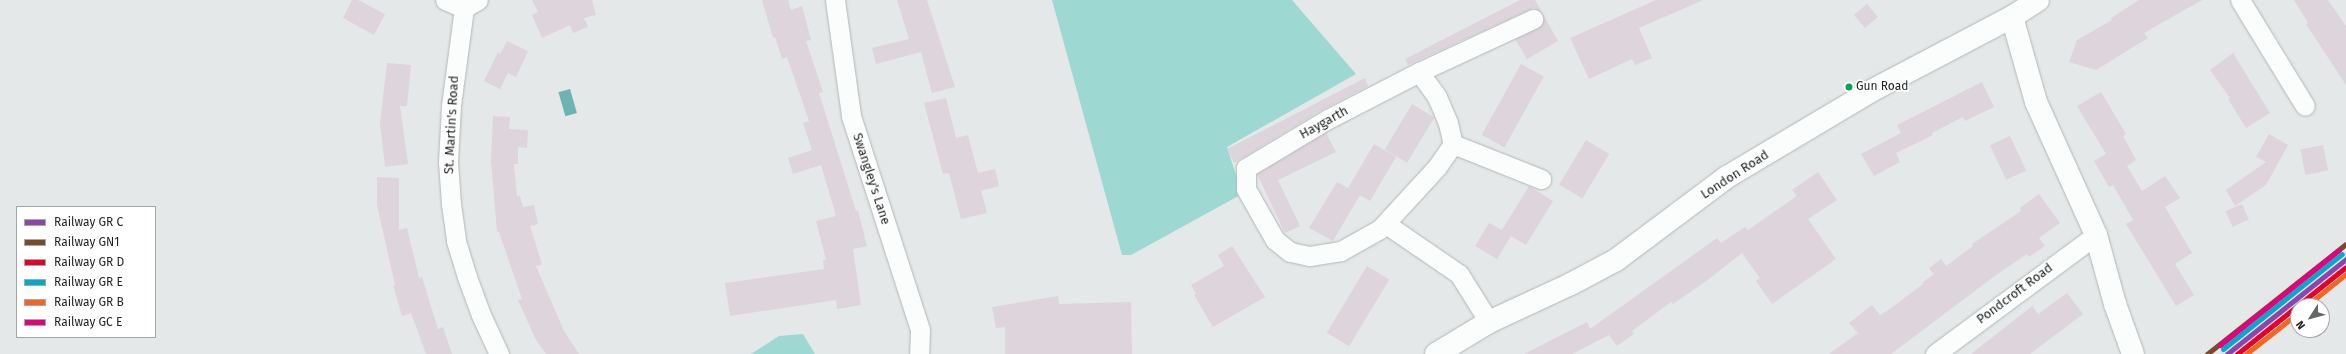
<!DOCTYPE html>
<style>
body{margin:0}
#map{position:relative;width:2346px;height:354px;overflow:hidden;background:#e4e8e8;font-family:"Fira Sans",sans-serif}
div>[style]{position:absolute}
.green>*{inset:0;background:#9dd8d3}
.water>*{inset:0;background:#6cb4af;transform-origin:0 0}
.building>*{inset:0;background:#ded4db;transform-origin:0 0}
.roads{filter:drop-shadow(0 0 1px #b3b6b6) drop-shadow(0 0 1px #b3b6b6)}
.street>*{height:19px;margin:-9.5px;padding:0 9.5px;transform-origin:9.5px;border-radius:9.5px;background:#fbfcfc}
.secondary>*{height:22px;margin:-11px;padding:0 11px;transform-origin:11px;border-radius:11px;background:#fbfcfc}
.rail-1>*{height:5px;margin:-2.5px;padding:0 2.5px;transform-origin:2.5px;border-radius:2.5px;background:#8e44ad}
.rail-2>*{height:5px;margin:-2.5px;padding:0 2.5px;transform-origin:2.5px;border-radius:2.5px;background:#7a4b2a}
.rail-3>*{height:5px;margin:-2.5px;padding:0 2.5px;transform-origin:2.5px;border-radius:2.5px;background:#e4002b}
.rail-4>*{height:5px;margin:-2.5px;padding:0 2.5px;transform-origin:2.5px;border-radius:2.5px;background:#00a9ce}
.rail-5>*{height:5px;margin:-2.5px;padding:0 2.5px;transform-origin:2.5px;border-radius:2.5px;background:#f26522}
.rail-6>*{height:5px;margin:-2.5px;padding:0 2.5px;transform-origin:2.5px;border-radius:2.5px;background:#e5007d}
.dots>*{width:11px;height:11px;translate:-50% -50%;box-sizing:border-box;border:2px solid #fff;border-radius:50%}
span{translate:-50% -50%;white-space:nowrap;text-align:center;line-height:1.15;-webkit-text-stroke:3.5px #fff;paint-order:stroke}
.bus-label{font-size:12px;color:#1e2120}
.left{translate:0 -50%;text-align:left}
.street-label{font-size:13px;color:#1e2120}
.legend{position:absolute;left:16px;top:206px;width:140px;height:132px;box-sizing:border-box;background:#fff;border:1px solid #a5a6a6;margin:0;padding:5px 7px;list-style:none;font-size:12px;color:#1e2120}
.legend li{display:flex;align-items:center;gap:8px;height:20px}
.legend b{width:20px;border:1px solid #a5a6a6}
.north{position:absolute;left:2290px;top:298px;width:40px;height:40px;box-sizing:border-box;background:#fff;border:1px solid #a5a6a6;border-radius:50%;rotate:234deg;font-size:11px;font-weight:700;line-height:16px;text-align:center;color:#1e2120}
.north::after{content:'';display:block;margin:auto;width:14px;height:18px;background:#636766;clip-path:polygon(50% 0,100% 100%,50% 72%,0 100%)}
</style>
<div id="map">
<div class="green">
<i style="clip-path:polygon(1052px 0,1292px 0,1356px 74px,1227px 147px,1242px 194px,1131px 255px,1122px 255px)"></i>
<i style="clip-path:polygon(803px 334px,815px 354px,751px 354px,779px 336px)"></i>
</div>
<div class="water">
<i style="left:570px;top:89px;width:25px;height:12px;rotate:74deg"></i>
</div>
<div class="building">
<i style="clip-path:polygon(352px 0,358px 0,385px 14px,374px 35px,343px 18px)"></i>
<i style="clip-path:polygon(532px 0,592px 0,596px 15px,584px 18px,588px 27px,573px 33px,570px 25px,542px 38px,532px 15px,538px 12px)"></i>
<i style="clip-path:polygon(762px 0,788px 0,791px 10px,802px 6px,811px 40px,806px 41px,823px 92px,819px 93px,856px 211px,858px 211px,867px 246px,853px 249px,861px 305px,837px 309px,836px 300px,730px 316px,725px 283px,824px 269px,823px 260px,826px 260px,816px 221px,836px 216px,821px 165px,793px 174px,788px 158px,812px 150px,803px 123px,809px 121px,787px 57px,782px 59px,775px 37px,773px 38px)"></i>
<i style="clip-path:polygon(897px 0,927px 0,955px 87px,932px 93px,921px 52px,876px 64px,872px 48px,909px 39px)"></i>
<i style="clip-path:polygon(1520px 0,1535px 0,1558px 41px,1527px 59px,1515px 39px,1542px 25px,1543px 14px,1534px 8px,1408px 65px,1405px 59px)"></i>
<i style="clip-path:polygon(1656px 0,1703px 0,1639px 28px,1652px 58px,1635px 65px,1632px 59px,1589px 79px,1570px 38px)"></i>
<i style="clip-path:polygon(2139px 0,2202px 0,2144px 33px,2148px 38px,2096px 70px,2069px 62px,2077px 40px,2112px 20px,2111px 18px)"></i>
<i style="clip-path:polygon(2294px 0,2328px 0,2346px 26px,2346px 85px,2306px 24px,2308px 23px)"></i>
<i style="left:1867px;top:4px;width:17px;height:17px;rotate:50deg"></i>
<i style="clip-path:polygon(507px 41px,528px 51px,516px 77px,508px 73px,500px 89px,484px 81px,498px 52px,500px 54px)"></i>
<i style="clip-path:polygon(2233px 53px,2270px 113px,2246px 128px,2228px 99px,2230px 98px,2210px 70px)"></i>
<i style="clip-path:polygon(387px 63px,411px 65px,407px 106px,400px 106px,408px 164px,385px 167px,380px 123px)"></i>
<i style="left:1521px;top:64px;width:26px;height:81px;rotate:29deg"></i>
<i style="clip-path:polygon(1365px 78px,1368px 86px,1322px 110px,1234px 163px,1227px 149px)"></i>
<i style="clip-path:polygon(1982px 82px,1994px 107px,1965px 121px,1963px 117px,1932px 133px,1933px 135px,1896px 153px,1900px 162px,1874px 176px,1861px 154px,1901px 133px,1897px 125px)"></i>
<i style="clip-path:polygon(2101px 92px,2126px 134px,2123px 136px,2136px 160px,2127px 166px,2142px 191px,2165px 176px,2180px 198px,2165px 207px,2192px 253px,2175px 264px,2194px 295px,2176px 306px,2126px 224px,2133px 220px,2113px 185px,2109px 187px,2094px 161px,2106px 154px,2077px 106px)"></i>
<i style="clip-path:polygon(946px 98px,956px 138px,968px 135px,978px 173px,995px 169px,999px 186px,981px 191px,987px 213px,961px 219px,949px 173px,943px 174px,924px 103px)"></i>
<i style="left:1412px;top:104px;width:26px;height:53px;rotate:31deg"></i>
<i style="clip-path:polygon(493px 116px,510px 117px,509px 129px,528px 130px,527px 148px,518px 147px,518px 164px,514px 164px,517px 196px,520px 196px,523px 207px,534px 205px,538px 224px,530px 226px,542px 264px,536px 266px,564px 331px,579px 354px,546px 354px,536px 340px,518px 300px,522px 299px,499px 232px,497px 232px,491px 161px)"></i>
<i style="clip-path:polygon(1326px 133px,1336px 152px,1278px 180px,1300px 226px,1285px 233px,1257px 174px)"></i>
<i style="clip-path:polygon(2269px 134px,2288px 145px,2266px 185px,2235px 206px,2226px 190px,2266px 162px,2256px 157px)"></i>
<i style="left:2010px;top:136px;width:38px;height:22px;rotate:65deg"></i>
<i style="left:1586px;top:140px;width:27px;height:52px;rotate:31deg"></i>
<i style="clip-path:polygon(1374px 144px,1396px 157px,1370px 201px,1360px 195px,1333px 241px,1309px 228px,1337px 182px,1348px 188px)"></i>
<i style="left:2323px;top:145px;width:26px;height:23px;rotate:79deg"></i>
<i style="clip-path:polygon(1818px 172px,1837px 200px,1808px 219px,1836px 259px,1772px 304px,1756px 281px,1760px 278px,1742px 253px,1709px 279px,1673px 304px,1671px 302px,1632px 331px,1634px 334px,1617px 346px,1609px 335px,1572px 354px,1524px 354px,1587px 322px,1590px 329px,1717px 238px,1721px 243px,1745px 227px,1748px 230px,1797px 196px,1792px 190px)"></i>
<i style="clip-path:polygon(377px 177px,399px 178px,399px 230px,407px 228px,419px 278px,422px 277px,438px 329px,443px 327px,452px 354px,426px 354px,411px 313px,402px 316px,393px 285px,395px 285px,377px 205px)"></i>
<i style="clip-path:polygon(1529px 186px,1553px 201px,1526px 245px,1511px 236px,1497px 259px,1475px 246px,1489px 223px,1502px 230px)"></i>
<i style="clip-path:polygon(2039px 194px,2060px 223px,2039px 238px,2045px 246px,2029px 257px,2027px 254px,1996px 275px,1891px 354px,1829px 354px,1858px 333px,1849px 323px,1872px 305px,1880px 315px,1887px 311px,1923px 284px,1922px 283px,1934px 274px,1929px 268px,1941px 259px,1946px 266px,1973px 246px,1972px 244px,2021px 211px,2020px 208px)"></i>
<i style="left:2242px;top:204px;width:17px;height:18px;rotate:66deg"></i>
<i style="clip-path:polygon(1232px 246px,1265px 297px,1213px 327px,1194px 295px,1196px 294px,1191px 285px,1224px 266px,1218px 255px)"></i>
<i style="left:1367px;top:266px;width:26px;height:78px;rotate:31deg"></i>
<i style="clip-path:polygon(2067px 293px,2083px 314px,2030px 354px,1971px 354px,2032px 306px,2038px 314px)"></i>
<i style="clip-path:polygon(1058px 296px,1059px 304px,1131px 302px,1132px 354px,1005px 354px,1005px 327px,996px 328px,992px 307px)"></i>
</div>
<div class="roads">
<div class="street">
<i style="left:445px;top:0;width:21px;rotate:23deg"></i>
<i style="left:464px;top:8px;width:16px;rotate:-30deg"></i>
<i style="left:835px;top:0;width:117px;rotate:82.1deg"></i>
<i style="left:851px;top:116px;width:225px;rotate:72.1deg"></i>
<i style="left:920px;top:330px;width:24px;rotate:92deg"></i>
<i style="left:2240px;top:0;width:124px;rotate:58.5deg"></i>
<i style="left:464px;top:8px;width:99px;rotate:97.6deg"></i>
<i style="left:451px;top:106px;width:56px;rotate:93.1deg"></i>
<i style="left:448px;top:162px;width:42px;rotate:85.9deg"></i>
<i style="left:451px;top:204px;width:37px;rotate:82deg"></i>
<i style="left:456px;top:241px;width:38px;rotate:73deg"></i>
<i style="left:467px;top:277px;width:40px;rotate:69.8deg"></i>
<i style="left:481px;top:315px;width:43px;rotate:65.2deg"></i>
<i style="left:1419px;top:72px;width:31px;rotate:54deg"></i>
<i style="left:1437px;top:97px;width:28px;rotate:67deg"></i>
<i style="left:1448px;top:123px;width:22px;rotate:77deg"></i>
<i style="left:1453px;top:144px;width:28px;rotate:125deg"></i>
<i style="left:1437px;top:167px;width:84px;rotate:132.6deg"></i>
<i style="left:1380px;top:229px;width:45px;rotate:150.6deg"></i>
<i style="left:1341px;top:251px;width:32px;rotate:171deg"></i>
<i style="left:1309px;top:256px;width:19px;rotate:-168deg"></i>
<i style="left:1290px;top:252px;width:19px;rotate:-141deg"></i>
<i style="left:1275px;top:240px;width:59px;rotate:-119.6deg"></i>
<i style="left:1246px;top:189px;width:21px;rotate:-90deg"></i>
<i style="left:1246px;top:168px;width:96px;rotate:-30.9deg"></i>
<i style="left:1328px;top:119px;width:102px;rotate:-27.3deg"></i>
<i style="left:1419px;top:72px;width:126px;rotate:-24.9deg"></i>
<i style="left:1453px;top:144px;width:95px;rotate:21.7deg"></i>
<i style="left:1386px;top:224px;width:88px;rotate:34.4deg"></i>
<i style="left:1459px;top:274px;width:57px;rotate:58deg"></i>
<i style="left:1935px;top:354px;width:200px;rotate:-36.5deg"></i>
</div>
<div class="secondary">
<i style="left:2012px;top:17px;width:88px;rotate:74.2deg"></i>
<i style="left:2036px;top:102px;width:146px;rotate:65.7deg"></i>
<i style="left:2096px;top:235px;width:72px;rotate:74.6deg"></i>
<i style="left:2115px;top:304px;width:53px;rotate:70.2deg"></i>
<i style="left:1436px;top:354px;width:62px;rotate:-31.1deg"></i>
<i style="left:1489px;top:322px;width:90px;rotate:-24.9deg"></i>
<i style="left:1571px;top:284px;width:51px;rotate:-28.1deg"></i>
<i style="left:1616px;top:260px;width:139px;rotate:-36.8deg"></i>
<i style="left:1727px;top:177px;width:168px;rotate:-30.8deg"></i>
<i style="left:1871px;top:91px;width:159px;rotate:-27.7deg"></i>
<i style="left:2012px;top:17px;width:31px;rotate:-33deg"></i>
</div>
</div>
<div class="rail-1">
<i style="left:2227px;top:354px;width:152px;rotate:-38.6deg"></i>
</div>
<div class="rail-2">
<i style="left:2207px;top:354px;width:177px;rotate:-38.4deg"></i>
</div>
<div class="rail-3">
<i style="left:2237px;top:354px;width:139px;rotate:-38.6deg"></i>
</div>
<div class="rail-4">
<i style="left:2223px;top:349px;width:152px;rotate:-38.6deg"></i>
</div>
<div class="rail-5">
<i style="left:2306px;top:306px;width:51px;rotate:-38.7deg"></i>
<i style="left:2246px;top:354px;width:66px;rotate:-38.3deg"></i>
</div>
<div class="rail-6">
<i style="left:2220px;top:345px;width:152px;rotate:-38.6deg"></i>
</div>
<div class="dots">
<i style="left:1849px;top:87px;background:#00a651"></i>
</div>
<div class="bus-label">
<span class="left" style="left:1856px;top:87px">Gun Road</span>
</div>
<div class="street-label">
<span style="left:1324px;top:123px;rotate:-29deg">Haygarth</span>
<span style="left:452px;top:125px;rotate:-87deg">St. Martin's Road</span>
<span style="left:1735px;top:175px;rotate:-33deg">London Road</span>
<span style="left:871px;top:179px;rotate:72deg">Swangley's Lane</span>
<span style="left:2015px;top:294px;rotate:-37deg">Pondcroft Road</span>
</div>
<ul class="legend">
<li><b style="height:5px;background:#8e44ad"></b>Railway GR C</li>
<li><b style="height:5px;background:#7a4b2a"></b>Railway GN1</li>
<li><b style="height:5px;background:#e4002b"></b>Railway GR D</li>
<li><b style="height:5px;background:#00a9ce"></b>Railway GR E</li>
<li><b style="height:5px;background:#f26522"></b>Railway GR B</li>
<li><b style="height:5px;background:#e5007d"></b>Railway GC E</li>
</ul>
<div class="north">N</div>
</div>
